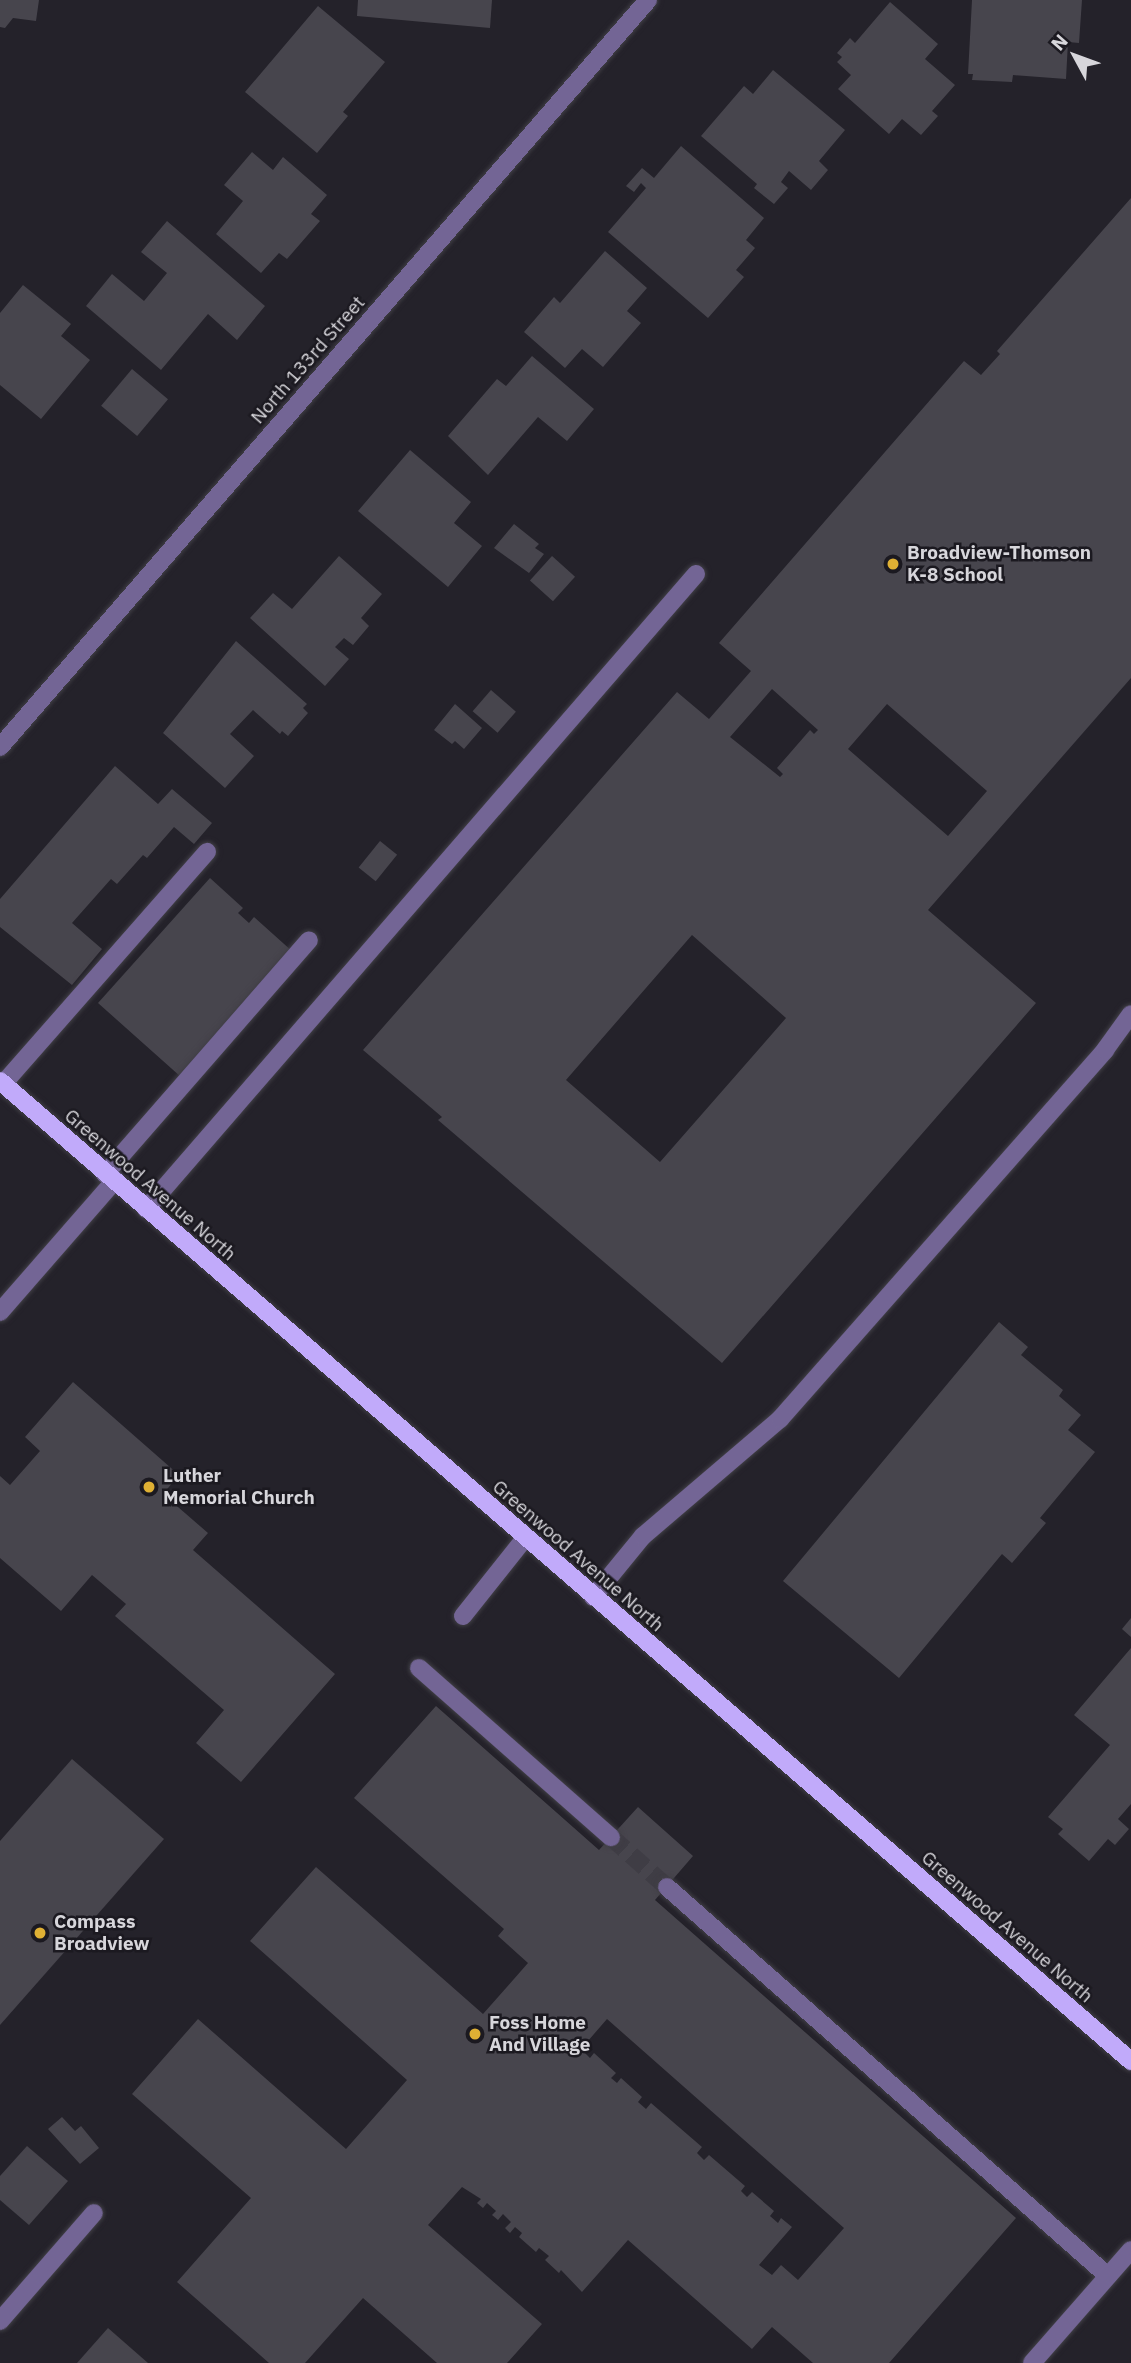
<!DOCTYPE html>
<style>
body{margin:0}
#map{position:relative;width:1131px;height:2363px;overflow:hidden;background:#24222a;font-family:"IBM Plex Sans",sans-serif}
div>[style]{position:absolute}
.building>*{inset:0;background:#47454d;transform-origin:0 0}
.minor-tunnel>*{height:18px;margin-top:-9px;transform-origin:0;background:repeating-linear-gradient(90deg,#3f3d45 0 18px,transparent 0 27px)}
.roads{filter:drop-shadow(0 0 2px #413f46) drop-shadow(0 0 2px #413f46)}
.minor>*{height:18px;margin:-9px;padding:0 9px;transform-origin:9px;border-radius:9px;background:#736595}
.major>*{height:18px;margin:-9px;padding:0 9px;transform-origin:9px;border-radius:9px;background:#c1aafa}
.dots>*{width:19px;height:19px;translate:-50% -50%;box-sizing:border-box;border:4px solid #1b1920;border-radius:50%}
span{translate:-50% -50%;white-space:nowrap;text-align:center;line-height:1.15;-webkit-text-stroke:5px #1b1920;paint-order:stroke}
.street-label{font-size:19px;color:#d7d6db}
.poi-label{font-size:19px;color:#d7d6db;font-weight:700}
.left{translate:0 -50%;text-align:left}
.north{position:absolute;left:1040px;top:21px;width:70px;height:70px;-webkit-text-stroke:5px #1b1920;paint-order:stroke;rotate:311deg;font-size:19px;font-weight:700;line-height:28px;text-align:center;color:#d7d6db}
.north::after{content:'';display:block;margin:auto;width:24px;height:32px;background:#d7d6db;clip-path:polygon(50% 0,100% 100%,50% 72%,0 100%)}
</style>
<div id="map">
<div class="building">
<i style="clip-path:polygon(0 0,39px 0,36px 21px,13px 18px,5px 28px,0 27px)"></i>
<i style="clip-path:polygon(358px 0,492px 0,490px 28px,357px 16px)"></i>
<i style="clip-path:polygon(972px 0,1082px 0,1079px 43px,1068px 42px,1066px 79px,1013px 75px,1012px 82px,972px 80px,973px 74px,968px 74px)"></i>
<i style="clip-path:polygon(890px 2px,938px 44px,925px 59px,955px 85px,932px 111px,938px 116px,921px 135px,902px 119px,889px 134px,838px 89px,851px 75px,837px 62px,842px 57px,837px 53px,850px 38px,855px 43px)"></i>
<i style="clip-path:polygon(318px 6px,385px 62px,343px 112px,348px 116px,317px 153px,245px 92px)"></i>
<i style="clip-path:polygon(773px 70px,845px 130px,819px 161px,828px 170px,811px 190px,789px 171px,781px 182px,788px 188px,774px 204px,754px 188px,757px 184px,701px 136px,744px 86px,753px 94px)"></i>
<i style="clip-path:polygon(681px 146px,764px 218px,746px 240px,755px 248px,736px 270px,744px 277px,708px 318px,608px 232px,646px 188px,641px 183px,634px 192px,626px 186px,642px 168px,654px 178px)"></i>
<i style="clip-path:polygon(252px 152px,273px 170px,283px 157px,327px 195px,311px 214px,320px 221px,287px 259px,279px 253px,261px 273px,216px 234px,243px 201px,224px 185px)"></i>
<i style="clip-path:polygon(evenodd,1131px 198px,1131px 678px,928px 910px,1036px 1003px,722px 1363px,438px 1120px,442px 1117px,363px 1050px,677px 692px,709px 719px,751px 671px,719px 643px,964px 361px,981px 375px,1000px 354px,997px 351px,1131px 198px,772px 689px,818px 730px,814px 734px,810px 730px,777px 768px,783px 774px,780px 777px,730px 737px,772px 689px,1131px 198px,887px 704px,987px 791px,948px 836px,848px 749px,887px 704px,1131px 198px,692px 935px,786px 1018px,660px 1162px,566px 1080px,692px 935px)"></i>
<i style="clip-path:polygon(167px 221px,265px 306px,237px 340px,208px 314px,161px 370px,86px 306px,112px 274px,144px 301px,167px 273px,141px 252px)"></i>
<i style="clip-path:polygon(605px 251px,647px 288px,627px 311px,641px 323px,603px 367px,582px 349px,565px 368px,524px 332px,554px 297px,560px 303px)"></i>
<i style="clip-path:polygon(23px 285px,71px 324px,61px 336px,90px 360px,41px 419px,0 385px,0 313px)"></i>
<i style="clip-path:polygon(532px 356px,594px 409px,567px 441px,538px 417px,488px 475px,448px 436px,497px 379px,506px 386px)"></i>
<i style="left:132px;top:369px;width:47px;height:48px;rotate:40deg"></i>
<i style="clip-path:polygon(410px 450px,471px 502px,454px 523px,482px 546px,448px 587px,358px 511px)"></i>
<i style="clip-path:polygon(514px 524px,539px 544px,535px 548px,544px 554px,529px 573px,494px 548px)"></i>
<i style="clip-path:polygon(339px 556px,382px 594px,361px 618px,369px 626px,353px 645px,344px 638px,335px 647px,349px 659px,325px 686px,250px 618px,273px 593px,292px 609px)"></i>
<i style="left:552px;top:556px;width:31px;height:33px;rotate:42deg"></i>
<i style="clip-path:polygon(236px 641px,307px 704px,303px 708px,308px 713px,288px 736px,282px 731px,280px 734px,253px 710px,230px 734px,254px 756px,225px 788px,163px 733px)"></i>
<i style="left:491px;top:690px;width:33px;height:28px;rotate:41deg"></i>
<i style="clip-path:polygon(455px 704px,482px 728px,464px 749px,455px 741px,452px 744px,434px 730px)"></i>
<i style="clip-path:polygon(115px 766px,158px 804px,172px 789px,212px 823px,194px 844px,174px 827px,147px 858px,143px 855px,117px 884px,111px 879px,72px 923px,102px 949px,72px 985px,0 927px,0 899px)"></i>
<i style="left:380px;top:841px;width:22px;height:34px;rotate:39deg"></i>
<i style="clip-path:polygon(210px 878px,243px 908px,238px 913px,249px 923px,254px 917px,293px 952px,181px 1077px,98px 1003px)"></i>
<i style="clip-path:polygon(999px 1322px,1028px 1347px,1021px 1355px,1063px 1390px,1059px 1396px,1081px 1415px,1068px 1430px,1095px 1452px,1040px 1518px,1046px 1523px,1012px 1563px,1002px 1554px,899px 1678px,783px 1581px)"></i>
<i style="clip-path:polygon(73px 1382px,179px 1475px,163px 1494px,208px 1533px,193px 1550px,335px 1674px,241px 1782px,196px 1743px,224px 1710px,115px 1616px,126px 1604px,92px 1575px,61px 1611px,0 1558px,0 1476px,10px 1485px,40px 1451px,25px 1437px)"></i>
<i style="clip-path:polygon(1131px 1618px,1131px 1637px,1122px 1629px)"></i>
<i style="clip-path:polygon(1131px 1648px,1131px 1804px,1118px 1819px,1129px 1829px,1115px 1845px,1108px 1839px,1089px 1861px,1058px 1834px,1063px 1829px,1048px 1817px,1110px 1745px,1074px 1715px)"></i>
<i style="clip-path:polygon(evenodd,436px 1706px,599px 1850px,638px 1807px,693px 1856px,655px 1900px,1016px 2218px,889px 2363px,813px 2363px,772px 2327px,752px 2349px,628px 2240px,582px 2292px,561px 2270px,559px 2273px,545px 2260px,549px 2256px,539px 2248px,536px 2252px,519px 2237px,522px 2233px,515px 2227px,510px 2233px,505px 2228px,511px 2222px,503px 2214px,498px 2220px,492px 2215px,496px 2211px,487px 2203px,483px 2208px,477px 2203px,481px 2199px,462px 2187px,428px 2225px,542px 2324px,507px 2363px,437px 2363px,363px 2298px,305px 2363px,269px 2363px,177px 2282px,251px 2198px,132px 2094px,198px 2019px,346px 2149px,407px 2080px,250px 1941px,316px 1867px,483px 2014px,528px 1963px,498px 1936px,504px 1929px,354px 1798px,436px 1706px,607px 2019px,844px 2228px,798px 2280px,781px 2265px,772px 2275px,759px 2265px,792px 2227px,781px 2218px,778px 2223px,770px 2216px,774px 2211px,752px 2192px,747px 2197px,741px 2191px,745px 2186px,709px 2155px,704px 2160px,697px 2153px,702px 2147px,651px 2103px,646px 2109px,638px 2102px,642px 2097px,621px 2078px,617px 2083px,611px 2078px,616px 2073px,594px 2053px,590px 2058px,581px 2049px,607px 2019px)"></i>
<i style="clip-path:polygon(72px 1759px,164px 1839px,0 2025px,0 1841px)"></i>
<i style="clip-path:polygon(62px 2117px,75px 2131px,81px 2126px,99px 2148px,80px 2164px,48px 2129px)"></i>
<i style="clip-path:polygon(27px 2146px,68px 2181px,29px 2225px,0 2200px,0 2176px)"></i>
<i style="clip-path:polygon(108px 2328px,148px 2363px,77px 2363px)"></i>
</div>
<div class="minor-tunnel">
<i style="left:611px;top:1837px;width:75px;rotate:41.8deg"></i>
</div>
<div class="roads">
<div class="minor">
<i style="left:0;top:747px;width:989px;rotate:-49.06deg"></i>
<i style="left:3px;top:1084px;width:309px;rotate:-48.7deg"></i>
<i style="left:105px;top:1174px;width:310px;rotate:-48.9deg"></i>
<i style="left:146px;top:1209px;width:840px;rotate:-49.1deg"></i>
<i style="left:0;top:1312px;width:175px;rotate:-48.9deg"></i>
<i style="left:593px;top:1597px;width:79px;rotate:-50.7deg"></i>
<i style="left:643px;top:1536px;width:180px;rotate:-40.5deg"></i>
<i style="left:780px;top:1419px;width:492px;rotate:-48.6deg"></i>
<i style="left:1105px;top:1050px;width:44px;rotate:-54.2deg"></i>
<i style="left:463px;top:1616px;width:100px;rotate:-51.5deg"></i>
<i style="left:419px;top:1668px;width:256px;rotate:41.4deg"></i>
<i style="left:667px;top:1887px;width:588px;rotate:41.42deg"></i>
<i style="left:0;top:2321px;width:143px;rotate:-49deg"></i>
<i style="left:1032px;top:2363px;width:150px;rotate:-48.8deg"></i>
</div>
<div class="major">
<i style="left:0;top:1081px;width:1497px;rotate:40.91deg"></i>
</div>
</div>
<div class="dots">
<i style="left:893px;top:564px;background:#dfb034"></i>
<i style="left:149px;top:1487px;background:#dfb034"></i>
<i style="left:40px;top:1933px;background:#dfb034"></i>
<i style="left:475px;top:2034px;background:#dfb034"></i>
</div>
<div class="street-label">
<span style="left:308px;top:360px;rotate:-49deg">North 133rd Street</span>
<span style="left:150px;top:1185px;rotate:41deg">Greenwood Avenue North</span>
<span style="left:578px;top:1556px;rotate:41deg">Greenwood Avenue North</span>
<span style="left:1007px;top:1927px;rotate:41deg">Greenwood Avenue North</span>
</div>
<div class="poi-label">
<span class="left" style="left:907px;top:564px">Broadview-Thomson<br>K-8 School</span>
<span class="left" style="left:163px;top:1487px">Luther<br>Memorial Church</span>
<span class="left" style="left:54px;top:1933px">Compass<br>Broadview</span>
<span class="left" style="left:489px;top:2034px">Foss Home<br>And Village</span>
</div>
<div class="north">N</div>
</div>
